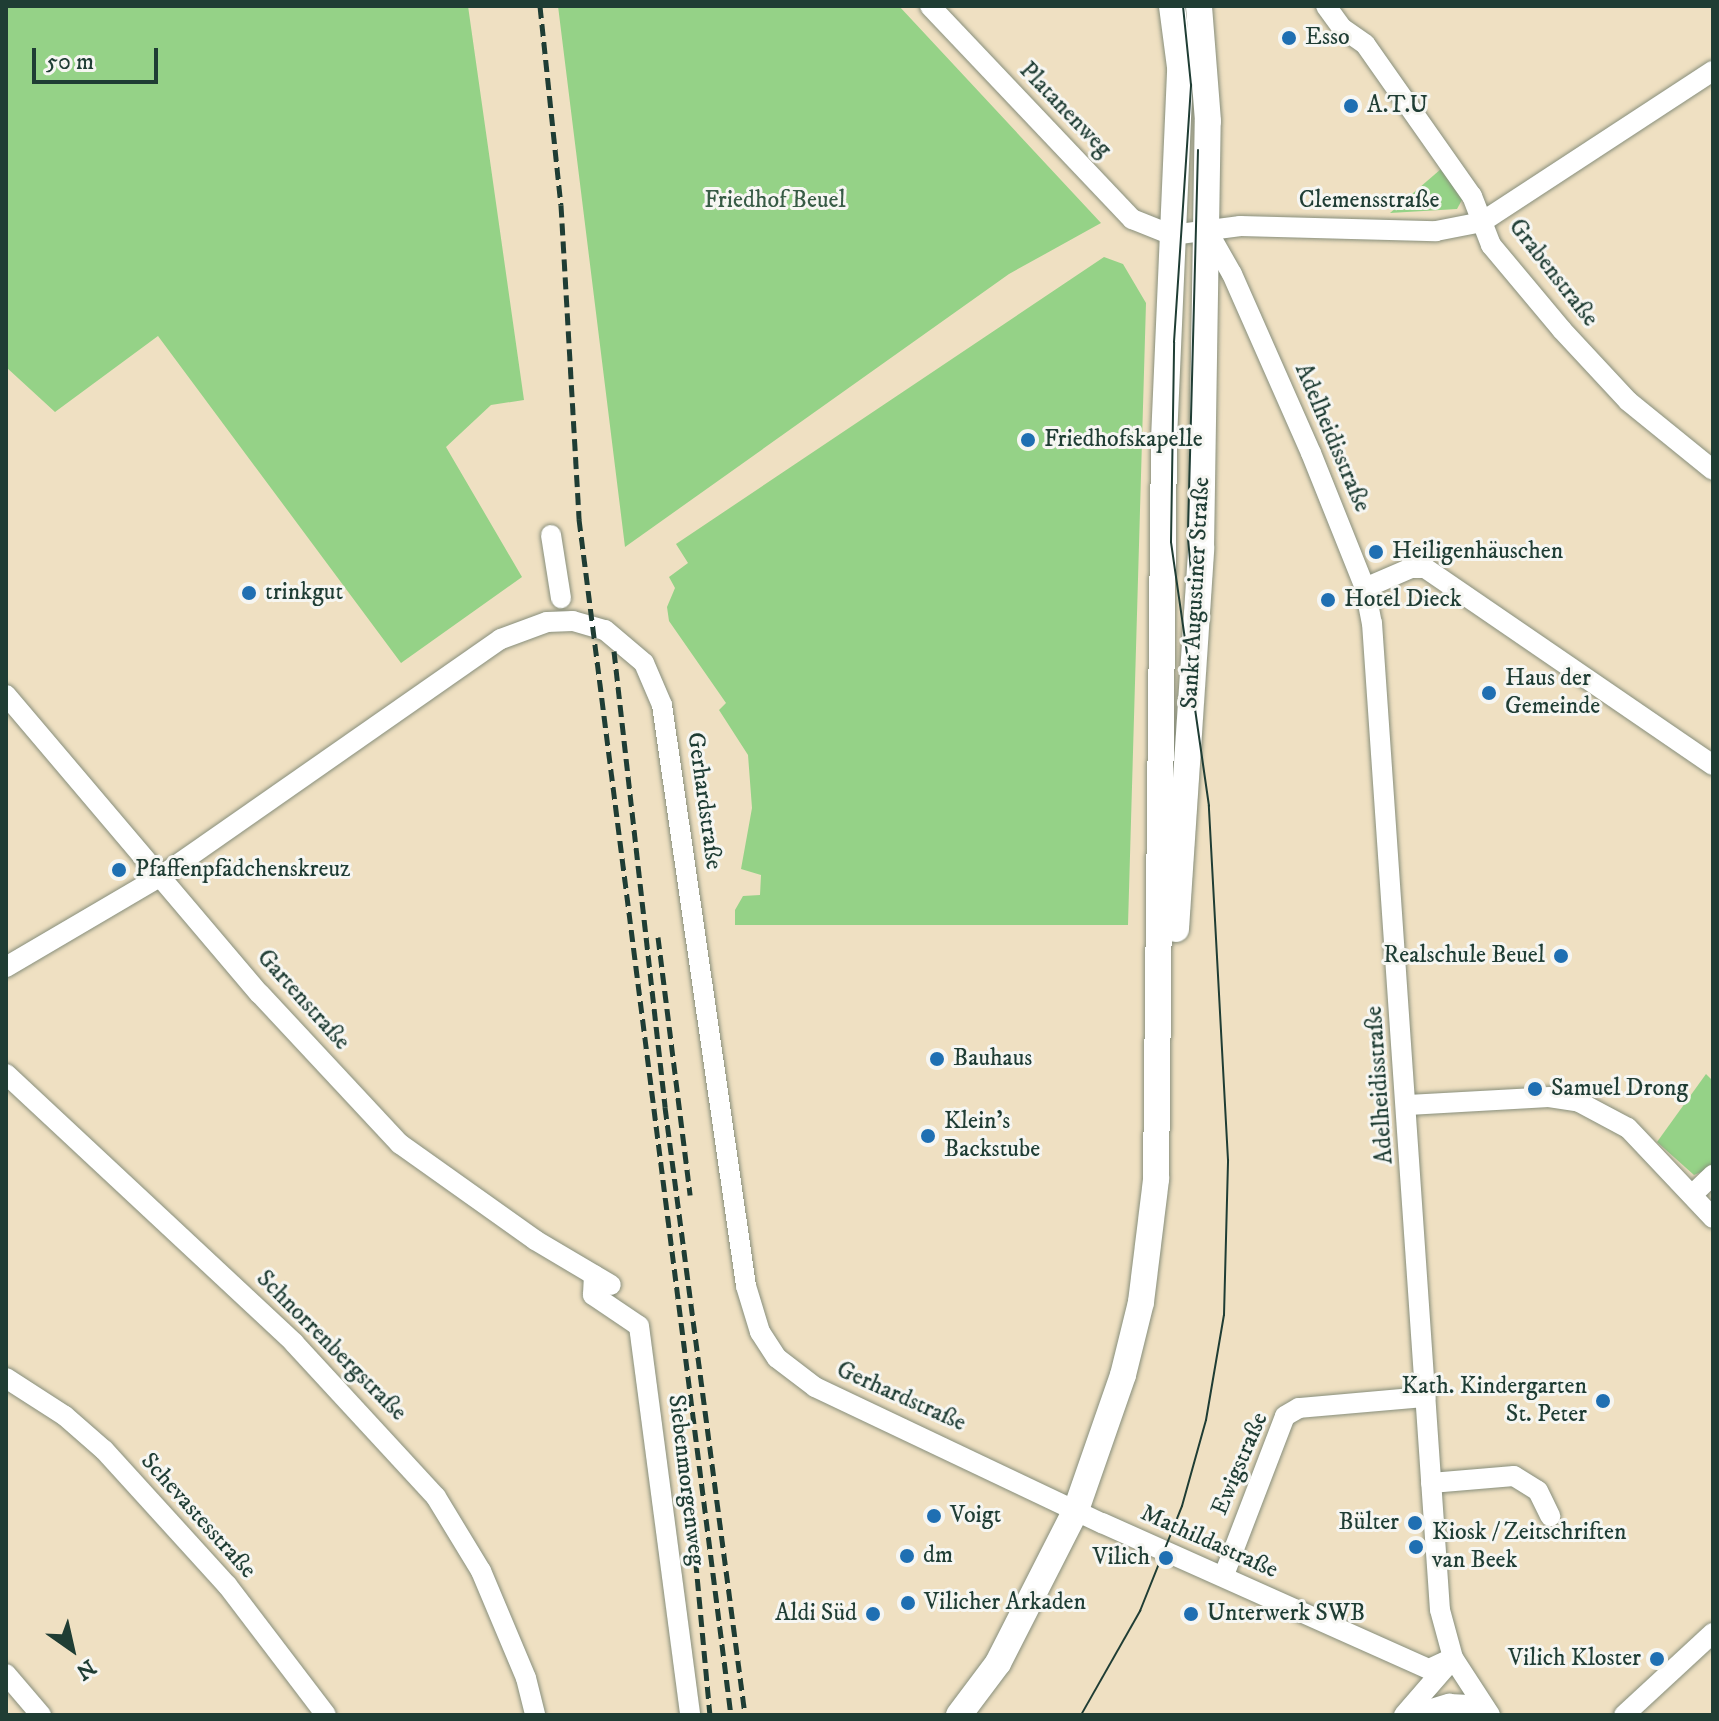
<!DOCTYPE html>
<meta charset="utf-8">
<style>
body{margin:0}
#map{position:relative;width:1719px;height:1721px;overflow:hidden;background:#efe0c2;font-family:"IM FELL DW Pica",serif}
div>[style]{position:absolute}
.green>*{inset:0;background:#95d287}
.roads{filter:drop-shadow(0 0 2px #878e7b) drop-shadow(0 0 2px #878e7b)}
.minor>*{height:20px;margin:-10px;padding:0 10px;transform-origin:10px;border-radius:10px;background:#fff}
.major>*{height:26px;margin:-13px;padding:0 13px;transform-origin:13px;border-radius:13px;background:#fff}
.tram>*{height:2px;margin:-1px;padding:0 1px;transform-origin:1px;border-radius:1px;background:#1f3d34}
.rail>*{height:5px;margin-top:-2.5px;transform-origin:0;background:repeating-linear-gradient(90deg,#1f3d34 0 12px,transparent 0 18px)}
.dots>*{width:22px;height:22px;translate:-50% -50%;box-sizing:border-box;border:4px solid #f6f6f2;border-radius:50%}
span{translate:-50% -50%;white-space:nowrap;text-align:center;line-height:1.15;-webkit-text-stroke:6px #f6f6f2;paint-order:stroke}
.poi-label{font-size:24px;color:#1f3d34}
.left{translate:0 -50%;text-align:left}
.right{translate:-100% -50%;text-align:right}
.street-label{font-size:24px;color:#1f3d34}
.park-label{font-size:24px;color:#375b45}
.frame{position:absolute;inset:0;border:8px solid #1f3d34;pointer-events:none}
.north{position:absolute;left:32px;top:1609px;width:80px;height:80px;-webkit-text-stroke:6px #f6f6f2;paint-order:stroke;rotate:146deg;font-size:22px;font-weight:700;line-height:32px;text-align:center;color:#1f3d34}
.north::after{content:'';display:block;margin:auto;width:28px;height:36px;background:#1f3d34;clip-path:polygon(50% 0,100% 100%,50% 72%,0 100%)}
.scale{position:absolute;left:32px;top:48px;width:126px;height:36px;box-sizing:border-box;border:4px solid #1f3d34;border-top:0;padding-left:10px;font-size:24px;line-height:28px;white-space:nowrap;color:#1f3d34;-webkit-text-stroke:6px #f6f6f2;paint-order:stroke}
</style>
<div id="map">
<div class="green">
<i style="clip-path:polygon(6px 6px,468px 6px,524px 400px,491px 405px,446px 447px,522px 577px,401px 663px,158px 336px,55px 412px,6px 367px)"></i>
<i style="clip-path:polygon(558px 6px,899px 6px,1101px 223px,1009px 274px,625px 547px)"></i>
<i style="clip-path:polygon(1441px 169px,1463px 198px,1457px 209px,1390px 213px)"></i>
<i style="clip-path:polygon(1104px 257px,1123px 264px,1146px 303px,1128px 925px,735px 925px,735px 910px,743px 896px,760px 895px,761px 875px,741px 869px,752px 808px,748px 755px,719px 710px,726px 703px,669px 621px,667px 607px,675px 588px,669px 577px,688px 563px,676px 544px)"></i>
<i style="clip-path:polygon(1706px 1074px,1713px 1081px,1713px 1167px,1694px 1175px,1657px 1142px)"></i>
</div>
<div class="roads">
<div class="minor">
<i style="left:930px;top:6px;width:294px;rotate:46.5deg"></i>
<i style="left:1132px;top:219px;width:43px;rotate:21.8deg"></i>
<i style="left:1172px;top:235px;width:69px;rotate:-7.5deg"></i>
<i style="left:1240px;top:226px;width:196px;rotate:1.5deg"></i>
<i style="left:1436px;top:231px;width:47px;rotate:-11.1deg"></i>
<i style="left:1482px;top:222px;width:276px;rotate:-33.2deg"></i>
<i style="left:1326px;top:6px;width:27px;rotate:54deg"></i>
<i style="left:1342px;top:28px;width:28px;rotate:35deg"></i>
<i style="left:1365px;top:44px;width:186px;rotate:54.9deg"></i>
<i style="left:1472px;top:196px;width:53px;rotate:68.8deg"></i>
<i style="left:1491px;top:245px;width:111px;rotate:50.1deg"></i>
<i style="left:1562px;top:330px;width:97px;rotate:47.1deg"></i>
<i style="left:1628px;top:401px;width:109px;rotate:39.1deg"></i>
<i style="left:1208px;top:232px;width:48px;rotate:60.3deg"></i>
<i style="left:1232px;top:274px;width:196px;rotate:66.2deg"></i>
<i style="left:1311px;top:453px;width:145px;rotate:68.2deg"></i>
<i style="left:1365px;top:588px;width:36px;rotate:79deg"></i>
<i style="left:1372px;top:623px;width:989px;rotate:86.06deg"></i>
<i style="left:1440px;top:1610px;width:50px;rotate:74.8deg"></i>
<i style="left:1453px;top:1658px;width:68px;rotate:57deg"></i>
<i style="left:551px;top:535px;width:64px;rotate:81deg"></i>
<i style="left:1365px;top:588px;width:50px;rotate:-23.5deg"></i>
<i style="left:1411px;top:568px;width:14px"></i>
<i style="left:1425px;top:568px;width:349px;rotate:34.4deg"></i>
<i style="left:6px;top:695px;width:392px;rotate:49.7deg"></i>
<i style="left:260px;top:994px;width:205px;rotate:47deg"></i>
<i style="left:400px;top:1144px;width:166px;rotate:35.4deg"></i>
<i style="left:535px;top:1240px;width:88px;rotate:30.6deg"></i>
<i style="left:6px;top:967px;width:180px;rotate:-30.4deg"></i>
<i style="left:161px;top:876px;width:414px;rotate:-34.9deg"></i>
<i style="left:501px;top:639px;width:49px;rotate:-20.3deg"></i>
<i style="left:547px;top:622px;width:26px;rotate:-2deg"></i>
<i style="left:573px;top:621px;width:33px;rotate:16deg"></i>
<i style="left:605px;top:630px;width:51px;rotate:40.2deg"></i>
<i style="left:644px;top:663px;width:46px;rotate:66.8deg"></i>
<i style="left:662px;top:705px;width:587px;rotate:81.77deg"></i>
<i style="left:746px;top:1286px;width:48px;rotate:73.1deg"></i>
<i style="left:760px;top:1332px;width:31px;rotate:57deg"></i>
<i style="left:777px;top:1358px;width:48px;rotate:37.3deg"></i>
<i style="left:815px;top:1387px;width:318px;rotate:25.4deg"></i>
<i style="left:1102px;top:1523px;width:358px;rotate:24.1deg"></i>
<i style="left:1429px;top:1669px;width:26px;rotate:-25deg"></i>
<i style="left:6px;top:1074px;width:394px;rotate:43deg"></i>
<i style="left:294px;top:1343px;width:209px;rotate:47.3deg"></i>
<i style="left:436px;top:1497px;width:87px;rotate:58.7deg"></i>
<i style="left:481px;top:1571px;width:116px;rotate:67.2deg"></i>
<i style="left:526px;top:1678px;width:38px;rotate:76deg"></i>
<i style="left:1408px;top:1105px;width:141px;rotate:-3.2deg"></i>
<i style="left:1549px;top:1097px;width:30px;rotate:9deg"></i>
<i style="left:1579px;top:1102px;width:55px;rotate:28deg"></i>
<i style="left:1628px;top:1128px;width:124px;rotate:46.6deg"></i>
<i style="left:1692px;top:1195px;width:29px;rotate:-44deg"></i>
<i style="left:594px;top:1275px;width:20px;rotate:93deg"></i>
<i style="left:593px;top:1295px;width:55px;rotate:34deg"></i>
<i style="left:639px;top:1326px;width:392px;rotate:82.5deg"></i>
<i style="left:6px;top:1378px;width:70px;rotate:32.8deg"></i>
<i style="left:65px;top:1416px;width:52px;rotate:41.1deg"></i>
<i style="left:104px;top:1450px;width:183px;rotate:47.7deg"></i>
<i style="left:227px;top:1585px;width:163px;rotate:52.7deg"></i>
<i style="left:1431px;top:1483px;width:83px;rotate:-4.8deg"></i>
<i style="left:1514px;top:1476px;width:28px;rotate:32deg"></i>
<i style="left:1538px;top:1491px;width:28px;rotate:64deg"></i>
<i style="left:1224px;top:1575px;width:170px;rotate:-69deg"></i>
<i style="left:1285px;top:1416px;width:16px;rotate:-30deg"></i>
<i style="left:1299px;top:1408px;width:127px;rotate:-5deg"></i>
<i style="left:6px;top:1674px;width:54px;rotate:49.5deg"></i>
<i style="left:1404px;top:1715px;width:72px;rotate:-49deg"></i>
<i style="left:1412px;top:1715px;width:39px;rotate:-17deg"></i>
<i style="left:1449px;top:1704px;width:20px;rotate:3deg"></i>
<i style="left:1469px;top:1705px;width:19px;rotate:32deg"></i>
<i style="left:1624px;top:1715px;width:121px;rotate:-42.7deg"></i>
</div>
<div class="major">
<i style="left:1176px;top:929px;width:381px;rotate:-86.2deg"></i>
<i style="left:1201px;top:549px;width:428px;rotate:-89.1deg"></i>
<i style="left:1208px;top:121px;width:115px;rotate:-94.5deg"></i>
<i style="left:959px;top:1715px;width:65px;rotate:-53.1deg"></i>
<i style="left:998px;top:1663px;width:172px;rotate:-63deg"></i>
<i style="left:1076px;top:1510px;width:143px;rotate:-70.8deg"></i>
<i style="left:1123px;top:1375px;width:75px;rotate:-76.1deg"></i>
<i style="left:1141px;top:1302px;width:124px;rotate:-83deg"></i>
<i style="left:1156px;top:1179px;width:740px;rotate:-89.38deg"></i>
<i style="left:1164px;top:439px;width:372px;rotate:-87.5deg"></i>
<i style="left:1180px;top:67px;width:62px;rotate:-97.5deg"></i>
</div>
</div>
<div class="tram">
<i style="left:1198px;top:150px;width:388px;rotate:91.5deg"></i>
<i style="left:1188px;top:538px;width:123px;rotate:84.9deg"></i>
<i style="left:1081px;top:1715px;width:120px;rotate:-60.4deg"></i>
<i style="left:1140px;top:1611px;width:113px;rotate:-68.2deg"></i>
<i style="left:1182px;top:1506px;width:89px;rotate:-74.4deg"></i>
<i style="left:1206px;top:1420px;width:107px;rotate:-80.3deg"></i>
<i style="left:1224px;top:1315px;width:155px;rotate:-88.5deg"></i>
<i style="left:1228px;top:1160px;width:355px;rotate:-93.1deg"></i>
<i style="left:1209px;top:806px;width:267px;rotate:-98.2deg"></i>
<i style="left:1171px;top:542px;width:200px;rotate:-89.1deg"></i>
<i style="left:1174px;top:342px;width:258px;rotate:-86.2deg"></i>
<i style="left:1191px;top:85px;width:79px;rotate:-95.8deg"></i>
</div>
<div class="rail">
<i style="left:540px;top:6px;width:200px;rotate:84deg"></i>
<i style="left:561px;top:205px;width:315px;rotate:86.7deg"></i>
<i style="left:579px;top:519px;width:1206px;rotate:82.76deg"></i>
<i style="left:614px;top:651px;width:459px;rotate:83.6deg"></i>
<i style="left:665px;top:1107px;width:613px;rotate:82.5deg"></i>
<i style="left:658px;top:937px;width:260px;rotate:82.9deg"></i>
<i style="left:689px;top:1489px;width:227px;rotate:84.7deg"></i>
</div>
<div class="dots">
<i style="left:1289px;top:38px;background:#1f6fb2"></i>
<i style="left:1351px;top:106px;background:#1f6fb2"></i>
<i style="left:1028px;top:440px;background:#1f6fb2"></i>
<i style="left:1376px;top:552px;background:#1f6fb2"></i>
<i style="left:249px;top:593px;background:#1f6fb2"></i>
<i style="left:1328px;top:600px;background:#1f6fb2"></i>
<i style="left:1489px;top:693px;background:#1f6fb2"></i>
<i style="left:119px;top:870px;background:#1f6fb2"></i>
<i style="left:1561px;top:956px;background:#1f6fb2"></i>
<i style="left:937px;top:1059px;background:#1f6fb2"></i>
<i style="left:1535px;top:1089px;background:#1f6fb2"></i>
<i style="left:928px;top:1136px;background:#1f6fb2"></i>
<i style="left:1603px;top:1401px;background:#1f6fb2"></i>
<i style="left:934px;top:1516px;background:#1f6fb2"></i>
<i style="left:1415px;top:1523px;background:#1f6fb2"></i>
<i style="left:1416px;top:1547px;background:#1f6fb2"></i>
<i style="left:907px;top:1556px;background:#1f6fb2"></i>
<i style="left:1166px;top:1558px;background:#1f6fb2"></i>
<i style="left:908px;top:1603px;background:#1f6fb2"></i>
<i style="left:873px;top:1614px;background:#1f6fb2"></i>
<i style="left:1191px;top:1614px;background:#1f6fb2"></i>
<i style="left:1657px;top:1659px;background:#1f6fb2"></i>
</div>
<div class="poi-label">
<span class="left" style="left:1305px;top:38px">Esso</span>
<span class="left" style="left:1367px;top:106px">A.T.U</span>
<span class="left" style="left:1044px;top:440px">Friedhofskapelle</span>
<span class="left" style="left:1392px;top:552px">Heiligenhäuschen</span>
<span class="left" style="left:265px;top:593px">trinkgut</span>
<span class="left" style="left:1344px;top:600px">Hotel Dieck</span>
<span class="left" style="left:1505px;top:693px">Haus der<br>Gemeinde</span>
<span class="left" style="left:135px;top:870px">Pfaffenpfädchenskreuz</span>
<span class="right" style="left:1545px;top:956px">Realschule Beuel</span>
<span class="left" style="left:953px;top:1059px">Bauhaus</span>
<span class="left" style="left:1551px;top:1089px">Samuel Drong</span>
<span class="left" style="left:944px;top:1136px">Klein's<br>Backstube</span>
<span class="right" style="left:1587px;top:1401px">Kath. Kindergarten<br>St. Peter</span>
<span class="left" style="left:950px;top:1516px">Voigt</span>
<span class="right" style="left:1399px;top:1523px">Bülter</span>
<span class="left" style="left:1432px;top:1547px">Kiosk / Zeitschriften<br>van Beek</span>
<span class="left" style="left:923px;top:1556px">dm</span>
<span class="right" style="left:1150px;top:1558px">Vilich</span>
<span class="left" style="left:924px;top:1603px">Vilicher Arkaden</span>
<span class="right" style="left:857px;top:1614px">Aldi Süd</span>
<span class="left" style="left:1207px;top:1614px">Unterwerk SWB</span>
<span class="right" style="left:1641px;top:1659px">Vilich Kloster</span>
</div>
<div class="street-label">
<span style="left:1065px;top:110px;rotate:46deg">Platanenweg</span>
<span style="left:1369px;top:201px">Clemensstraße</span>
<span style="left:1553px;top:273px;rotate:52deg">Grabenstraße</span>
<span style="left:1332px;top:438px;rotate:67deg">Adelheidisstraße</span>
<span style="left:1196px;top:593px;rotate:-87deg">Sankt Augustiner Straße</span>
<span style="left:704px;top:801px;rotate:82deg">Gerhardstraße</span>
<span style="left:303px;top:1000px;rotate:48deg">Gartenstraße</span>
<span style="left:1380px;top:1085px;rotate:-94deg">Adelheidisstraße</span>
<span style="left:331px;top:1346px;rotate:45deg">Schnorrenbergstraße</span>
<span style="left:901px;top:1397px;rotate:24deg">Gerhardstraße</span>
<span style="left:1240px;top:1464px;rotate:-67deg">Ewigstraße</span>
<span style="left:686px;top:1480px;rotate:83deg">Siebenmorgenweg</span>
<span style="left:198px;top:1516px;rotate:48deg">Schevastesstraße</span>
<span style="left:1209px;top:1542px;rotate:24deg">Mathildastraße</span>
</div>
<div class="park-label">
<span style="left:775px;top:201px">Friedhof Beuel</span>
</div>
<div class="frame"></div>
<div class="north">N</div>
<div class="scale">50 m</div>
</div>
